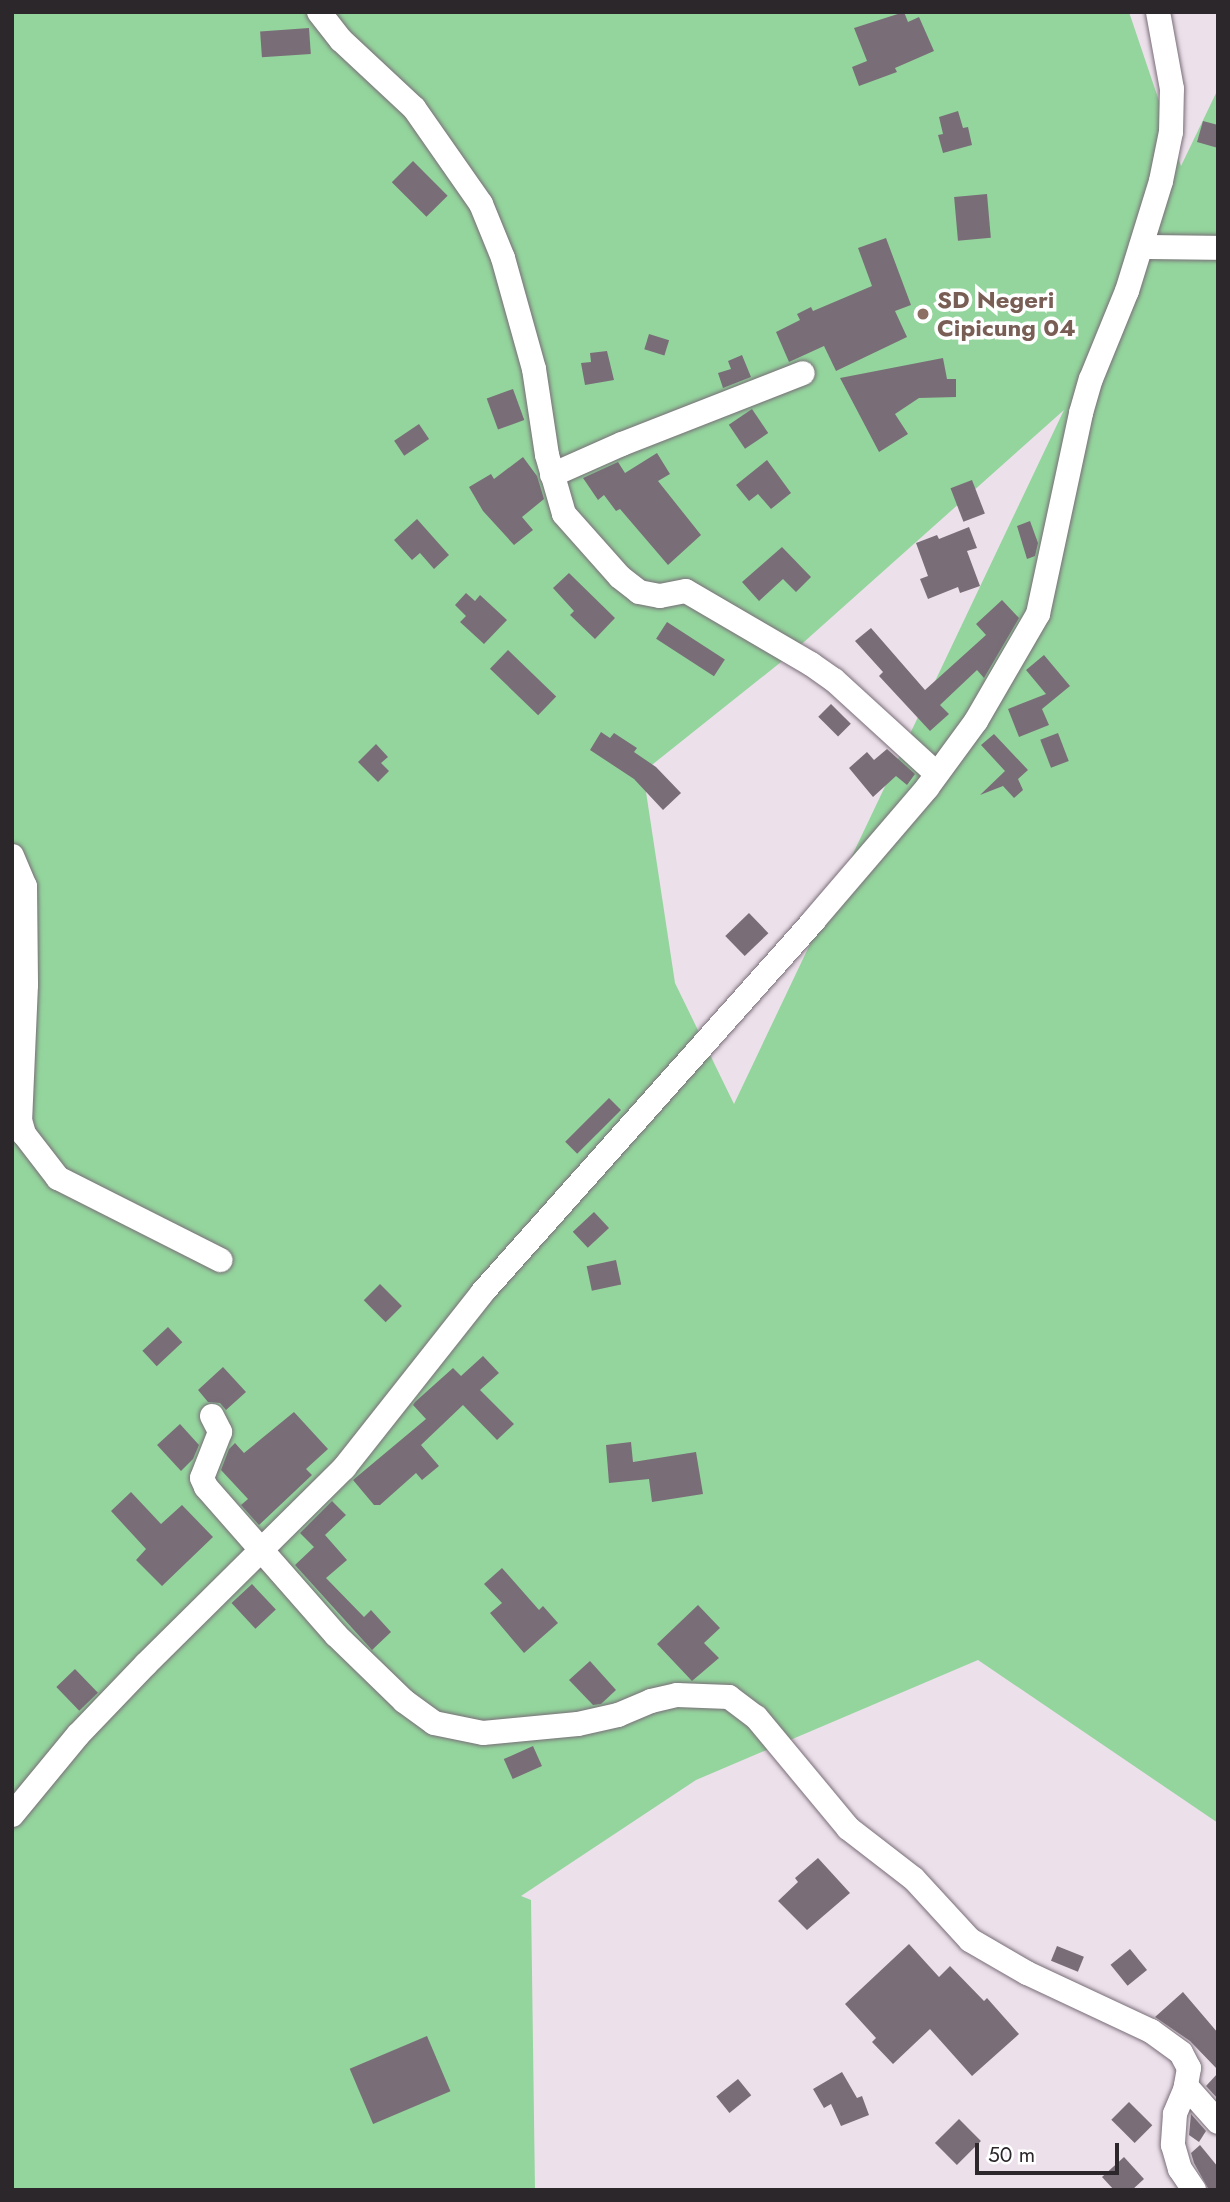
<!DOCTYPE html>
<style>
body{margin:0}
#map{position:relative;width:1230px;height:2202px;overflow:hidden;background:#ece0eb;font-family:Jost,sans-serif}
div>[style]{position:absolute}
.green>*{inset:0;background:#94d59d}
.building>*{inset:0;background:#796e78;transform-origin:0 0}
.roads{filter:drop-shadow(0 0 2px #786d77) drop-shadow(0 0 2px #786d77)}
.minor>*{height:24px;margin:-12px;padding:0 12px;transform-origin:12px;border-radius:12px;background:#fff}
.dots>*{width:19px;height:19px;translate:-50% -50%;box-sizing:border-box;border:4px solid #fff;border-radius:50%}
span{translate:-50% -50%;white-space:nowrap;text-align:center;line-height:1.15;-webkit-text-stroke:7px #fff;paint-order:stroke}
.education-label{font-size:24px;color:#785e54;font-weight:700}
.left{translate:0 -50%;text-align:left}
.frame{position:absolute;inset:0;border:14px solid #2c272b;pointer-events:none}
.scale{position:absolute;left:975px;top:2143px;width:144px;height:32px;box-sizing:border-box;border:4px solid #2c272b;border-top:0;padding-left:9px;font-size:21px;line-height:24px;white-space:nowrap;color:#2c272b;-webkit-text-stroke:5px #fff;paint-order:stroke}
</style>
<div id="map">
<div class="green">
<i style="clip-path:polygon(evenodd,12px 12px,1129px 12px,1181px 166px,1218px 89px,1218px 1823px,978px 1660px,696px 1780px,521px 1896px,531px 1900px,535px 2190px,12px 2190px,12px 12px,1064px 410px,734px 1104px,675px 983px,643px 772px,786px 658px,1064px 410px)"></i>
</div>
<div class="building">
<i style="clip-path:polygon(904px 12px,908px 22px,919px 17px,934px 51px,895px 68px,897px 72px,859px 86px,852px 67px,867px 61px,854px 28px)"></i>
<i style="left:309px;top:28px;width:26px;height:49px;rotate:86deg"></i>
<i style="clip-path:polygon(958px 111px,963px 128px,968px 127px,972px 145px,943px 153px,938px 135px,943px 134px,939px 117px)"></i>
<i style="clip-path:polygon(1203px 121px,1218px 125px,1218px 148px,1197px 142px)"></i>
<i style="left:413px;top:161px;width:49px;height:30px;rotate:45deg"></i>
<i style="left:987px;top:194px;width:44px;height:33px;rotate:85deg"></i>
<i style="clip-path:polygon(886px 238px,911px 305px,895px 311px,907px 337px,836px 371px,824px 346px,789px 362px,776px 332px,800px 320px,797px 314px,811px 307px,813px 311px,872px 286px,858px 248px)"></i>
<i style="left:649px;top:334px;width:21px;height:16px;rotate:17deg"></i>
<i style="clip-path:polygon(607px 351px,614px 380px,585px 385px,581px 363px,591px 362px,590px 353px)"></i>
<i style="clip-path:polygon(742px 355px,751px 377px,723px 388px,718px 373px,731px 369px,728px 361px)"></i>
<i style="clip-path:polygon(943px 358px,947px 379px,956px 379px,956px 397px,919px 398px,895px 414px,908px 434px,879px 452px,840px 378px)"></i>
<i style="left:513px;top:389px;width:33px;height:28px;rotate:70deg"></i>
<i style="left:752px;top:409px;width:29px;height:28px;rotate:56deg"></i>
<i style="left:419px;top:424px;width:18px;height:30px;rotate:56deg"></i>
<i style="clip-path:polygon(657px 453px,670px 474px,658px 481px,701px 535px,668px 565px,620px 509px,616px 511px,604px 495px,598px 500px,583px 478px,618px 462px,625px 473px)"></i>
<i style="clip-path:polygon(523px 457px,537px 476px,544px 499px,522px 517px,533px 530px,514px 545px,483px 511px,469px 487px,491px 474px,494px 479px)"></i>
<i style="clip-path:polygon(767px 460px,791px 493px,771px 509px,758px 494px,749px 501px,736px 485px)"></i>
<i style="left:972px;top:480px;width:36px;height:23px;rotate:69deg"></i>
<i style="clip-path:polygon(417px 519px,449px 555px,434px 569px,420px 553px,412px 560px,394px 540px)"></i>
<i style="clip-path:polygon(1030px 521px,1038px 543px,1035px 556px,1027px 559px,1017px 526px)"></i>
<i style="clip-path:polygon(969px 527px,977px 548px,967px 551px,980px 586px,960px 593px,958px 587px,928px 599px,920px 579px,928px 576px,916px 543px,937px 535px,939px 539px)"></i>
<i style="clip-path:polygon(782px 547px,811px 577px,796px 592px,783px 579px,759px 601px,742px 582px)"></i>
<i style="clip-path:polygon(569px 573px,615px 618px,595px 639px,570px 615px,574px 611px,553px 588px)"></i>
<i style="clip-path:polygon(466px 593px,475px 601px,480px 595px,507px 620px,484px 644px,460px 622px,466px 616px,455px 605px)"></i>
<i style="clip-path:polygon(1002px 600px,1019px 618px,984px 678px,977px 670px,940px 705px,949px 714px,930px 731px,879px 676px,883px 672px,855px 641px,871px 628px,925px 690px,986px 635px,976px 624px)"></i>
<i style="left:667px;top:622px;width:69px;height:20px;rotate:33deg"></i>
<i style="left:508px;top:650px;width:67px;height:26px;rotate:44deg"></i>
<i style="clip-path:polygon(1044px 655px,1070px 686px,1042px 709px,1049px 725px,1019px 737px,1008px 709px,1046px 694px,1026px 670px)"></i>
<i style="left:831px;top:704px;width:28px;height:18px;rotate:45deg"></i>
<i style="clip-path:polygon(601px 732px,610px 738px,614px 733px,637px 748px,634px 752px,656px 767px,681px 793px,663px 810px,634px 779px,590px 750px)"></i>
<i style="left:1058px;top:733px;width:30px;height:19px;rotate:69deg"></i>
<i style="clip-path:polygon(994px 734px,1028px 770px,1018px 779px,1023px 790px,1014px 798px,1003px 786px,980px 795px,1005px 771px,981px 745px)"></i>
<i style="clip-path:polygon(376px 744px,388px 757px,381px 763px,389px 771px,378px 782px,358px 762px)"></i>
<i style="clip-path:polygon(887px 749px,915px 774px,907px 785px,896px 776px,873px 797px,849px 768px,867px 752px,874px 760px)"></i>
<i style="left:749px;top:913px;width:28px;height:33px;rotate:46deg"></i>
<i style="left:609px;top:1098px;width:17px;height:62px;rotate:45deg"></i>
<i style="left:594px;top:1212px;width:22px;height:29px;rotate:47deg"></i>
<i style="left:616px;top:1260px;width:25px;height:30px;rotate:78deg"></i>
<i style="left:380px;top:1284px;width:31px;height:23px;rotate:45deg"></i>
<i style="left:168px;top:1327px;width:21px;height:35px;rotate:47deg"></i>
<i style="clip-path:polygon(483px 1356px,499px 1373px,480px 1390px,514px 1424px,497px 1440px,463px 1405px,421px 1445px,439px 1466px,422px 1480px,416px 1473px,380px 1505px,374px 1505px,353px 1480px,426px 1419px,413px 1405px,415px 1402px,453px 1368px,461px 1376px)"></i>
<i style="clip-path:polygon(223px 1367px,246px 1392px,226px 1410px,220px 1403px,208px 1402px,198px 1390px)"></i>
<i style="clip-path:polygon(294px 1412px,328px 1449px,306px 1469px,312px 1475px,259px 1525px,241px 1505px,248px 1499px,221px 1470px,229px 1449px,235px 1443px,244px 1453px)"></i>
<i style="clip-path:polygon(180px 1424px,199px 1445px,193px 1459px,181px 1471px,157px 1445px)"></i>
<i style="clip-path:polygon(631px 1442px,633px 1462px,696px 1452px,703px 1494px,652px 1502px,649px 1479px,609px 1483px,606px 1445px)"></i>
<i style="clip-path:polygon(131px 1492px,161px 1524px,182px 1505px,213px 1537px,162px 1586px,136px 1560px,146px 1549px,111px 1511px)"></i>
<i style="clip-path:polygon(332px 1501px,346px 1515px,325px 1535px,347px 1560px,326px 1578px,364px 1617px,371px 1610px,391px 1632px,372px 1650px,295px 1565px,314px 1547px,300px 1533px)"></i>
<i style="clip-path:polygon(502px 1568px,539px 1610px,543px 1606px,558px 1623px,524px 1653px,490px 1613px,502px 1603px,484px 1584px)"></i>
<i style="left:252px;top:1584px;width:35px;height:28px;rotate:47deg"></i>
<i style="clip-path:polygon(698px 1605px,720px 1628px,704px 1643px,719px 1658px,692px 1681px,657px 1644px)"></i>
<i style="clip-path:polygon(590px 1661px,616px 1690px,601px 1704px,593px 1705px,569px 1680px)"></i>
<i style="left:75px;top:1669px;width:33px;height:26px;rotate:46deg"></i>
<i style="left:533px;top:1746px;width:22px;height:32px;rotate:66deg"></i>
<i style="clip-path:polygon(818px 1858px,850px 1893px,807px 1930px,778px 1901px,798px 1882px,795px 1878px)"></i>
<i style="clip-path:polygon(909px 1944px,939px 1977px,950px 1966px,984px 2001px,987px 1998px,1019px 2034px,972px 2076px,930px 2029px,893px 2064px,872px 2042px,876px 2038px,845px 2004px)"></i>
<i style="left:1057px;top:1946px;width:29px;height:16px;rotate:22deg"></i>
<i style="left:1130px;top:1949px;width:27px;height:25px;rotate:51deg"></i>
<i style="clip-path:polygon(1183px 1992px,1218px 2033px,1218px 2070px,1190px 2041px,1155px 2017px)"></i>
<i style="left:427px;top:2036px;width:60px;height:84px;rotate:67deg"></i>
<i style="clip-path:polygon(842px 2072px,857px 2098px,862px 2096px,869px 2115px,841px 2126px,831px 2104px,824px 2108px,813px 2089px)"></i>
<i style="clip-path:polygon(1218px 2073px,1218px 2099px,1206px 2086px)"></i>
<i style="left:738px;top:2079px;width:21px;height:28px;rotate:51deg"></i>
<i style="left:1129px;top:2102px;width:33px;height:25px;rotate:45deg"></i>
<i style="clip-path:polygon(1191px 2114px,1206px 2131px,1199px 2142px,1189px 2135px)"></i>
<i style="left:959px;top:2119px;width:31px;height:34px;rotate:45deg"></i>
<i style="clip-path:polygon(1200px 2145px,1218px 2167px,1218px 2190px,1209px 2190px,1194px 2163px,1191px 2153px)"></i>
<i style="clip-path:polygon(1124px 2157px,1144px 2179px,1132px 2190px,1114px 2190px,1102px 2177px)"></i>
</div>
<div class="roads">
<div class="minor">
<i style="left:319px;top:12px;width:36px;rotate:52deg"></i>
<i style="left:341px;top:40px;width:100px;rotate:43deg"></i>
<i style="left:414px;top:108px;width:117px;rotate:55.1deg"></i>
<i style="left:481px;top:204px;width:58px;rotate:67.8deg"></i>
<i style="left:503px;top:258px;width:115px;rotate:74.4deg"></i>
<i style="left:534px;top:369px;width:87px;rotate:81.4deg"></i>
<i style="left:547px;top:455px;width:61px;rotate:73.9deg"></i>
<i style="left:564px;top:514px;width:84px;rotate:48.4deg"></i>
<i style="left:620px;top:577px;width:24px;rotate:38deg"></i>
<i style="left:639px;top:592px;width:21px;rotate:11deg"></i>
<i style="left:660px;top:596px;width:26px;rotate:-11deg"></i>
<i style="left:686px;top:591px;width:145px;rotate:30.3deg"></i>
<i style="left:811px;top:664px;width:28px;rotate:35deg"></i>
<i style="left:834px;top:680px;width:139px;rotate:42.4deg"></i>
<i style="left:1141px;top:247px;width:77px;rotate:0.7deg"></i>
<i style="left:552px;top:475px;width:77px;rotate:-23.9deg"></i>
<i style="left:622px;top:444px;width:194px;rotate:-21.4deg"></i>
<i style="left:12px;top:856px;width:33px;rotate:67deg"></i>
<i style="left:25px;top:886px;width:99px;rotate:89.4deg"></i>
<i style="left:26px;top:985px;width:135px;rotate:92.5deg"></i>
<i style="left:20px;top:1120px;width:15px;rotate:74deg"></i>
<i style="left:24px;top:1134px;width:56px;rotate:52.3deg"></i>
<i style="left:58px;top:1178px;width:182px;rotate:26.8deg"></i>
<i style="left:212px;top:1416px;width:18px;rotate:63deg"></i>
<i style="left:220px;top:1432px;width:49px;rotate:111.4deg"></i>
<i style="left:202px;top:1478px;width:10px;rotate:66deg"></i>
<i style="left:206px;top:1487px;width:197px;rotate:48.7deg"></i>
<i style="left:336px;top:1635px;width:95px;rotate:44.1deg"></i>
<i style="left:404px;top:1701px;width:37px;rotate:36deg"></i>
<i style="left:434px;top:1723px;width:50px;rotate:11.5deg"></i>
<i style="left:483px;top:1733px;width:95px;rotate:-5.4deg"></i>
<i style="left:578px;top:1724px;width:41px;rotate:-12.7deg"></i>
<i style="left:618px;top:1715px;width:36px;rotate:-23deg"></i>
<i style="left:651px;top:1701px;width:27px;rotate:-13deg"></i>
<i style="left:677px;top:1695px;width:52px;rotate:2.2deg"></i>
<i style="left:729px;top:1697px;width:34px;rotate:37deg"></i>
<i style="left:756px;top:1717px;width:144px;rotate:50.3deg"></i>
<i style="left:848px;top:1828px;width:83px;rotate:37.7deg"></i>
<i style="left:914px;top:1879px;width:83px;rotate:47.4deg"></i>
<i style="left:970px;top:1940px;width:66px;rotate:30.1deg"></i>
<i style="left:1027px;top:1973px;width:137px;rotate:25.1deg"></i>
<i style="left:1151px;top:2031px;width:37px;rotate:36deg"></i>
<i style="left:1181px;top:2053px;width:17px;rotate:62deg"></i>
<i style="left:1189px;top:2068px;width:22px;rotate:100deg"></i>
<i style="left:1185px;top:2090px;width:26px;rotate:113deg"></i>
<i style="left:1175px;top:2114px;width:31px;rotate:94deg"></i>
<i style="left:1173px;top:2145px;width:25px;rotate:74deg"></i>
<i style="left:1180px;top:2169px;width:25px;rotate:56deg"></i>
<i style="left:12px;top:1815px;width:104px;rotate:-50.5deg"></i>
<i style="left:78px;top:1735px;width:98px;rotate:-46.2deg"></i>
<i style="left:146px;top:1664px;width:279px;rotate:-44.7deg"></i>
<i style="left:344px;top:1468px;width:223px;rotate:-51.7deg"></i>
<i style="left:482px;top:1293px;width:499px;rotate:-48.3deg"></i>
<i style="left:814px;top:920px;width:174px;rotate:-49.4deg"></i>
<i style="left:927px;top:788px;width:83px;rotate:-53.8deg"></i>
<i style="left:976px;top:721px;width:124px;rotate:-59.9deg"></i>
<i style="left:1038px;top:614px;width:206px;rotate:-77.9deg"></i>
<i style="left:1081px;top:413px;width:35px;rotate:-74deg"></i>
<i style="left:1091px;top:379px;width:95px;rotate:-67.8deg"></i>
<i style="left:1127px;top:291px;width:115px;rotate:-72.8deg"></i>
<i style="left:1161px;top:181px;width:50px;rotate:-78.5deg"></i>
<i style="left:1171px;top:132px;width:43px;rotate:-88.7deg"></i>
<i style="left:1172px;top:89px;width:78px;rotate:-100.3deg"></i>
<i style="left:1186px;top:2086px;width:48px;rotate:48.4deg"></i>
</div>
</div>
<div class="dots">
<i style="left:923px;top:314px;background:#8d6e63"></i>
</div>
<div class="education-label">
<span class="left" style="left:937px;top:314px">SD Negeri<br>Cipicung 04</span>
</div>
<div class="frame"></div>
<div class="scale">50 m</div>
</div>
